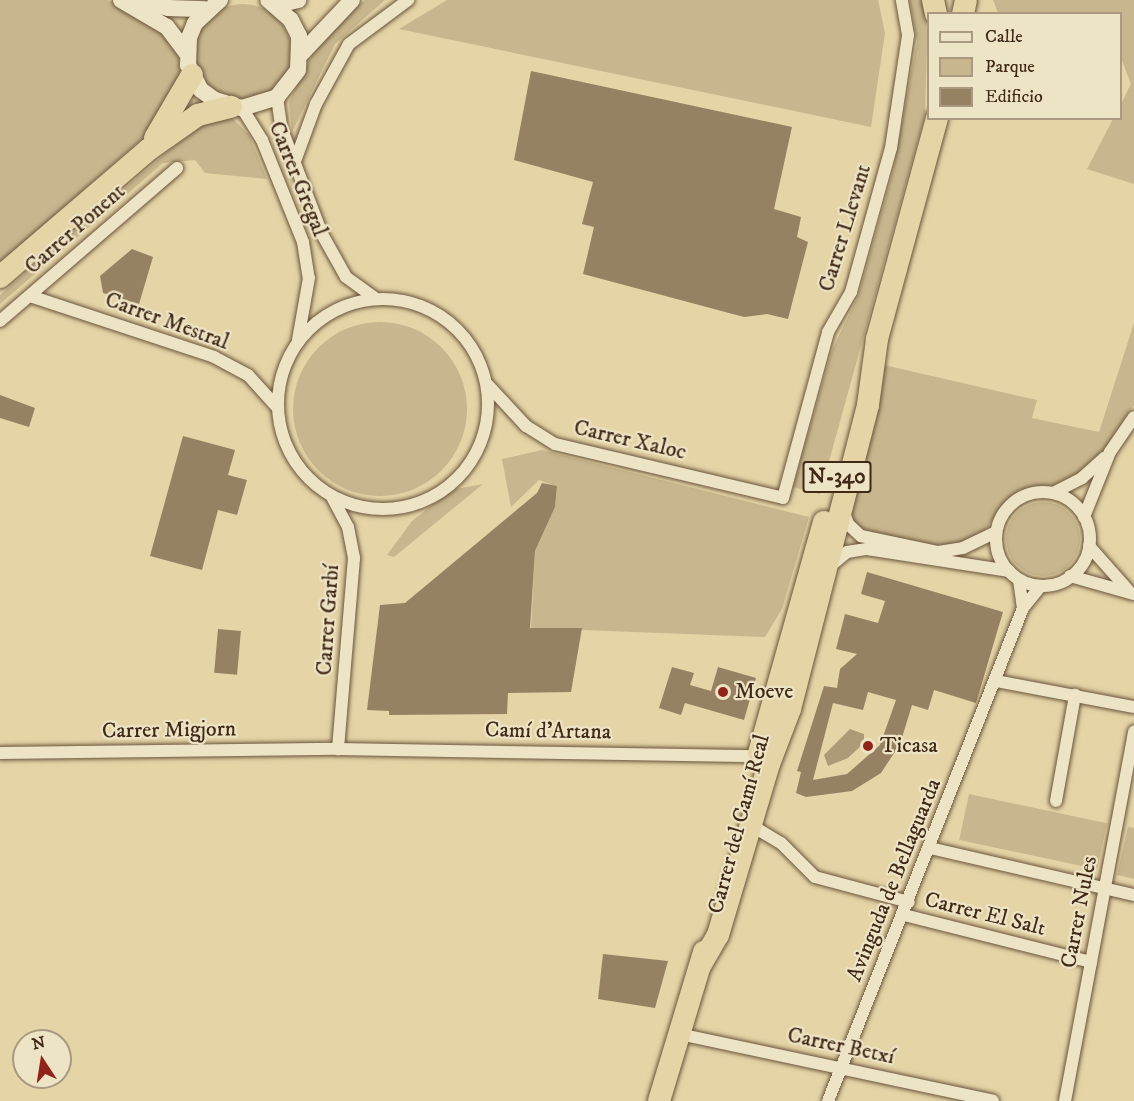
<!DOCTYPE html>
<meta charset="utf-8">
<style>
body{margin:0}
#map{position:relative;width:1134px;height:1101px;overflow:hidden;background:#e4d4a6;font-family:"IM FELL DW Pica",serif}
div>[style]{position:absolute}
.green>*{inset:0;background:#c8b78e;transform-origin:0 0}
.round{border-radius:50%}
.water>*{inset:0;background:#ad9a76}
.building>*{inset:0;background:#968262;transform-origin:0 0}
.roads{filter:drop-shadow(0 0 2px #6a543c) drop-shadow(0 0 2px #6a543c)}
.street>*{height:12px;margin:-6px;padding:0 6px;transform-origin:6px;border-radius:6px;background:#ede3c5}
.street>.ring{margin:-6px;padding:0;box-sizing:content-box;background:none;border:12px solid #ede3c5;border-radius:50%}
.secondary>*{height:16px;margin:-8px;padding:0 8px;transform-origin:8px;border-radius:8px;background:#ede3c5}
.highway>*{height:22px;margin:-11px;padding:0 11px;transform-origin:11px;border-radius:11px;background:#e4d4a6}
.dots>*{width:16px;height:16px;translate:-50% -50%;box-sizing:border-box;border:3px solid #ede3c5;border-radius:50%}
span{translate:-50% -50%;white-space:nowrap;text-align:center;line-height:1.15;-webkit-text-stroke:4.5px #ede3c5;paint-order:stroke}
.shield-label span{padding:2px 4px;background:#ede3c5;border:2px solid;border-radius:4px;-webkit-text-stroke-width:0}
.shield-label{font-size:21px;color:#412918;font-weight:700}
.street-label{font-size:22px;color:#412918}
.poi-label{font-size:22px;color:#412918}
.left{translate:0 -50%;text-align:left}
.legend{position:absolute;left:927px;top:12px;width:195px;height:108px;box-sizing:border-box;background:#ede3c5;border:2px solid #a89980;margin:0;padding:8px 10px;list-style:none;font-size:18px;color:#412918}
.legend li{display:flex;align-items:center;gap:12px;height:30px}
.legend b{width:30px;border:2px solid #a89980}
.north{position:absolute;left:12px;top:1029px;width:60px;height:60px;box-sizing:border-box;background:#ede3c5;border:2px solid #a89980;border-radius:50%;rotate:348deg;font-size:16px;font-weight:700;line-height:24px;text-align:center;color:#412918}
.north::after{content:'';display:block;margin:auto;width:21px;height:27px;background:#8f2418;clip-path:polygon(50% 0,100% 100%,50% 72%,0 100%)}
</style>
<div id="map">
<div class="green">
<i style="clip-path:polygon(0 0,107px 0,124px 7px,164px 31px,178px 56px,180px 74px,153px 129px,0 263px)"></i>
<i style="clip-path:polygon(365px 0,385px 0,335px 44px,292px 132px,289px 102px,313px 53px,335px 24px)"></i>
<i style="clip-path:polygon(447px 0,878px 0,885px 33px,871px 127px,399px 29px)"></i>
<i style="clip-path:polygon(910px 0,925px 0,928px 14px,925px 114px,820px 494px,793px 487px,832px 350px,859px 294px,893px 172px,917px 41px)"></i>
<i style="clip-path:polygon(993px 0,1134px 0,1134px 184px,1087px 169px,1113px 119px,1120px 118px,1121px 104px,1131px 84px,1121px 58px,1120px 14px,998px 13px)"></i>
<i class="round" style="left:195px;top:4px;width:96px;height:96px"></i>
<i style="clip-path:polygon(229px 115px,249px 135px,267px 179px,205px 173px,195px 160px,163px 163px,0 304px,0 295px,167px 152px,202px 126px)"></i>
<i class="round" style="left:293px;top:322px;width:174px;height:174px"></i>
<i style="clip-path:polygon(1134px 323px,1134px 405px,1104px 450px,1080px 475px,1059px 485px,1030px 487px,1013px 495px,981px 535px,947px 548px,860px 530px,849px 515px,884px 365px,1037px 400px,1032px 418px,1099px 432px)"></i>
<i style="clip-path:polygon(542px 450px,809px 517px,782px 609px,765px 637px,531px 628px,535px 551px,555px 507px,557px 487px,539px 480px,511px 507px,502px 459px)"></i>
<i style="clip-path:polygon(483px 484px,394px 557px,387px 555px,412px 521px,436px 502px,456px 489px)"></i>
<i class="round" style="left:1006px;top:502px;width:74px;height:74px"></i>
<i style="left:969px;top:794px;width:141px;height:47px;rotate:12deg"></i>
<i style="clip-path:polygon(1128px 827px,1134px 828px,1134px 879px,1117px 875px)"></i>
</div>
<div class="water">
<i style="clip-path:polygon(850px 729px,864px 734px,864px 743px,848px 758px,828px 766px,824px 755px)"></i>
</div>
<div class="building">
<i style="clip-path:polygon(531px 71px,792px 127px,774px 209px,801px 217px,797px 237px,808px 242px,788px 319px,767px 314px,744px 317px,583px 274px,594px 227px,582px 224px,593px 182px,514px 160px)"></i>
<i style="clip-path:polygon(132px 249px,153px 257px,139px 304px,103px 293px,100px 276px)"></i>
<i style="clip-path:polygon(0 395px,35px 408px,29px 427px,0 418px)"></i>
<i style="clip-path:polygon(183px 436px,235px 450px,228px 475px,247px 480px,237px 515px,218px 510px,202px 570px,150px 556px)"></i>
<i style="clip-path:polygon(542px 483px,557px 486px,555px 507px,535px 551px,530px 628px,582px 628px,571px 692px,508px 693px,507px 714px,389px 715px,389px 711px,367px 710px,380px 605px,405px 603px,537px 493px)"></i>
<i style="clip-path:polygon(evenodd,867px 572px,1003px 612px,976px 703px,934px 690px,928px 710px,912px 705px,900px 744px,881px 773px,852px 791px,806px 797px,796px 793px,801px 772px,797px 771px,824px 686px,837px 688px,840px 669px,857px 654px,836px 649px,845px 614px,878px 623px,885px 601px,861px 594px,867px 572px,868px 692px,896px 700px,880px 745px,847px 774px,813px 780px,833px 703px,863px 710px,868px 692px)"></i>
<i style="left:218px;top:629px;width:23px;height:44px;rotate:5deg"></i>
<i style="clip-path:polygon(672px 667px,694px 673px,690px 685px,711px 691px,718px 667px,756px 678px,744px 720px,685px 703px,681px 715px,659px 708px)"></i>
<i style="clip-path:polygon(603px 954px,668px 961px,655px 1008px,598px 999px)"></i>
</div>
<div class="roads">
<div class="street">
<i style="left:277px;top:97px;width:30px;rotate:82deg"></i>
<i style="left:281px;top:127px;width:115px;rotate:69deg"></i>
<i style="left:322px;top:234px;width:49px;rotate:60.8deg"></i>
<i style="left:346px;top:277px;width:36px;rotate:36deg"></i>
<i style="left:242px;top:108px;width:38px;rotate:58deg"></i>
<i style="left:262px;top:140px;width:110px;rotate:68.1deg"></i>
<i style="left:303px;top:242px;width:36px;rotate:81deg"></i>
<i style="left:309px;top:278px;width:63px;rotate:100.1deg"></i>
<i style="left:294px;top:164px;width:64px;rotate:-69.9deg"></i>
<i style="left:316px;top:104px;width:68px;rotate:-61.2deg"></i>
<i style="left:349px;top:44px;width:74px;rotate:-36.7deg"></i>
<i style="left:30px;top:296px;width:194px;rotate:18.3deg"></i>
<i style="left:214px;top:357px;width:38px;rotate:28deg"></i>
<i style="left:248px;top:375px;width:43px;rotate:47.8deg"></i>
<i class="ring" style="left:278px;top:299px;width:198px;height:198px"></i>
<i style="left:0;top:321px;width:234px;rotate:-40.8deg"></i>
<i style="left:488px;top:385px;width:56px;rotate:47.2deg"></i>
<i style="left:526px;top:426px;width:34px;rotate:32deg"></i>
<i style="left:555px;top:444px;width:234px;rotate:13.3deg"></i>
<i style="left:783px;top:498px;width:172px;rotate:-74.8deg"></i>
<i style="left:828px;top:332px;width:46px;rotate:-60.1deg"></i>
<i style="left:851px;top:292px;width:149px;rotate:-74.5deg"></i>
<i style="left:891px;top:148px;width:114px;rotate:-81.4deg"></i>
<i style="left:908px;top:35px;width:36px;rotate:-100deg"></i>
<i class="ring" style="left:996px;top:492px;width:82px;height:82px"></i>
<i style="left:1053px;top:493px;width:33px;rotate:-27deg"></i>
<i style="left:1082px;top:478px;width:31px;rotate:-42deg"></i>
<i style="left:332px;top:497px;width:34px;rotate:62deg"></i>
<i style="left:348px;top:527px;width:32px;rotate:79deg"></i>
<i style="left:354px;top:558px;width:192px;rotate:94.8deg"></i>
<i style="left:843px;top:510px;width:15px;rotate:70deg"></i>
<i style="left:848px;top:524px;width:18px;rotate:43deg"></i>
<i style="left:861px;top:536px;width:79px;rotate:11.7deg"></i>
<i style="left:938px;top:552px;width:25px;rotate:-9deg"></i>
<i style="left:963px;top:548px;width:37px;rotate:-26deg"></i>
<i style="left:1084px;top:517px;width:70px;rotate:-68.2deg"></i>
<i style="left:1110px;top:452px;width:42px;rotate:-55.6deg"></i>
<i style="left:1089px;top:546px;width:59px;rotate:48.4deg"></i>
<i style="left:830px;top:566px;width:22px;rotate:-39deg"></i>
<i style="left:847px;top:552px;width:20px;rotate:-9deg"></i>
<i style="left:867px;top:549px;width:144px;rotate:8.8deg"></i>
<i style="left:1070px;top:576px;width:66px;rotate:15.7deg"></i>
<i style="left:1019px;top:580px;width:28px;rotate:82deg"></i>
<i style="left:1023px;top:608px;width:28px;rotate:-51deg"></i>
<i style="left:996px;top:681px;width:140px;rotate:10.7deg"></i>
<i style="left:0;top:753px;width:338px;rotate:-0.7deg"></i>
<i style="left:338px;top:749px;width:420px;rotate:1deg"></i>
<i style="left:1056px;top:801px;width:108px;rotate:-79.8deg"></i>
<i style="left:759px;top:830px;width:26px;rotate:31deg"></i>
<i style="left:781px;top:843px;width:48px;rotate:45deg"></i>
<i style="left:815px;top:877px;width:97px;rotate:14.9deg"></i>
<i style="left:930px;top:848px;width:209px;rotate:13deg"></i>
<i style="left:904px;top:915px;width:193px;rotate:14.1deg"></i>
<i style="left:679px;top:1034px;width:321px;rotate:12deg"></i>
<i style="left:828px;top:1101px;width:530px;rotate:-68.42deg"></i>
<i style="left:1065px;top:1101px;width:376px;rotate:-79.4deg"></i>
</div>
<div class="secondary">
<i style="left:121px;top:0;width:53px;rotate:30.4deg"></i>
<i style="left:167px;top:27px;width:34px;rotate:53deg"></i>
<i style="left:134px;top:0;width:35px;rotate:13deg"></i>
<i style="left:168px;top:8px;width:37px;rotate:2deg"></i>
<i style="left:220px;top:0;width:34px;rotate:137deg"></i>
<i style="left:195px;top:23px;width:16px;rotate:112deg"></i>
<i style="left:189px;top:38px;width:27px;rotate:92deg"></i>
<i style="left:188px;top:65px;width:28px;rotate:63deg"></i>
<i style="left:201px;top:90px;width:17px;rotate:36deg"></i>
<i style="left:215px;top:100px;width:28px;rotate:17deg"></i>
<i style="left:242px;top:108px;width:37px;rotate:-17deg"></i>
<i style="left:277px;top:97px;width:34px;rotate:-52deg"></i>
<i style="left:298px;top:70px;width:34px;rotate:-88deg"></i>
<i style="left:299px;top:36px;width:18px;rotate:-117deg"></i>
<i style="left:291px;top:20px;width:30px;rotate:-139deg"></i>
<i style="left:277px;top:5px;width:22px;rotate:-13deg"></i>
<i style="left:301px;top:54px;width:74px;rotate:-46.6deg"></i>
</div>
<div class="highway">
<i style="left:933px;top:0;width:14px;rotate:78deg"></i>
<i style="left:963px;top:14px;width:14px;rotate:-78deg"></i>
<i style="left:155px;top:138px;width:73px;rotate:-59.6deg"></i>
<i style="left:0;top:277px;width:195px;rotate:-40.6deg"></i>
<i style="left:148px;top:150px;width:61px;rotate:-35deg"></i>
<i style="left:198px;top:115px;width:34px;rotate:-14deg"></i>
<i style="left:759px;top:753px;width:240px;rotate:-74.3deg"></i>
<i style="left:700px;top:966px;width:36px;rotate:-60deg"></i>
<i style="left:718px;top:935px;width:178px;rotate:-73.4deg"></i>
<i style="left:769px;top:764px;width:59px;rotate:-69.1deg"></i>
<i style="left:790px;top:709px;width:314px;rotate:-75.6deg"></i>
<i style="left:868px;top:405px;width:67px;rotate:-82.2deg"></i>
<i style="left:877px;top:339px;width:229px;rotate:-74.8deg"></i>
<i style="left:659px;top:1101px;width:156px;rotate:-73.2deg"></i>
</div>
</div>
<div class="dots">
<i style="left:723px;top:692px;background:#8f2418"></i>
<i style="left:868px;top:746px;background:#8f2418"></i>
</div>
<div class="shield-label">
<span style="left:837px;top:477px">N-340</span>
</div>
<div class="street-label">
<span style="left:298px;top:179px;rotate:68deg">Carrer Gregal</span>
<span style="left:845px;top:228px;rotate:-73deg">Carrer Llevant</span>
<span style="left:75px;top:229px;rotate:-41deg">Carrer Ponent</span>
<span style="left:167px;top:321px;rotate:20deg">Carrer Mestral</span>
<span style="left:630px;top:440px;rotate:13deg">Carrer Xaloc</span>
<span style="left:328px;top:620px;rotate:-86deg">Carrer Garbí</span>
<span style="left:169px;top:730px;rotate:-1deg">Carrer Migjorn</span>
<span style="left:548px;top:731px;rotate:1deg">Camí d'Artana</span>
<span style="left:739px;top:824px;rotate:-75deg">Carrer del Camí Real</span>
<span style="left:894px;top:880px;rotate:-68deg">Avinguda de Bellaguarda</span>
<span style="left:1079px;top:912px;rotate:-79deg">Carrer Nules</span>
<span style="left:985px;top:914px;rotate:14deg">Carrer El Salt</span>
<span style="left:841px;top:1046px;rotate:12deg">Carrer Betxí</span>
</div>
<div class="poi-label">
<span class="left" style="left:735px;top:692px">Moeve</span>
<span class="left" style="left:880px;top:746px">Ticasa</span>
</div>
<ul class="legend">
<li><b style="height:8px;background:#ede3c5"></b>Calle</li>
<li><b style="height:16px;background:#c8b78e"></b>Parque</li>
<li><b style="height:16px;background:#968262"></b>Edificio</li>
</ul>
<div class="north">N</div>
</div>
